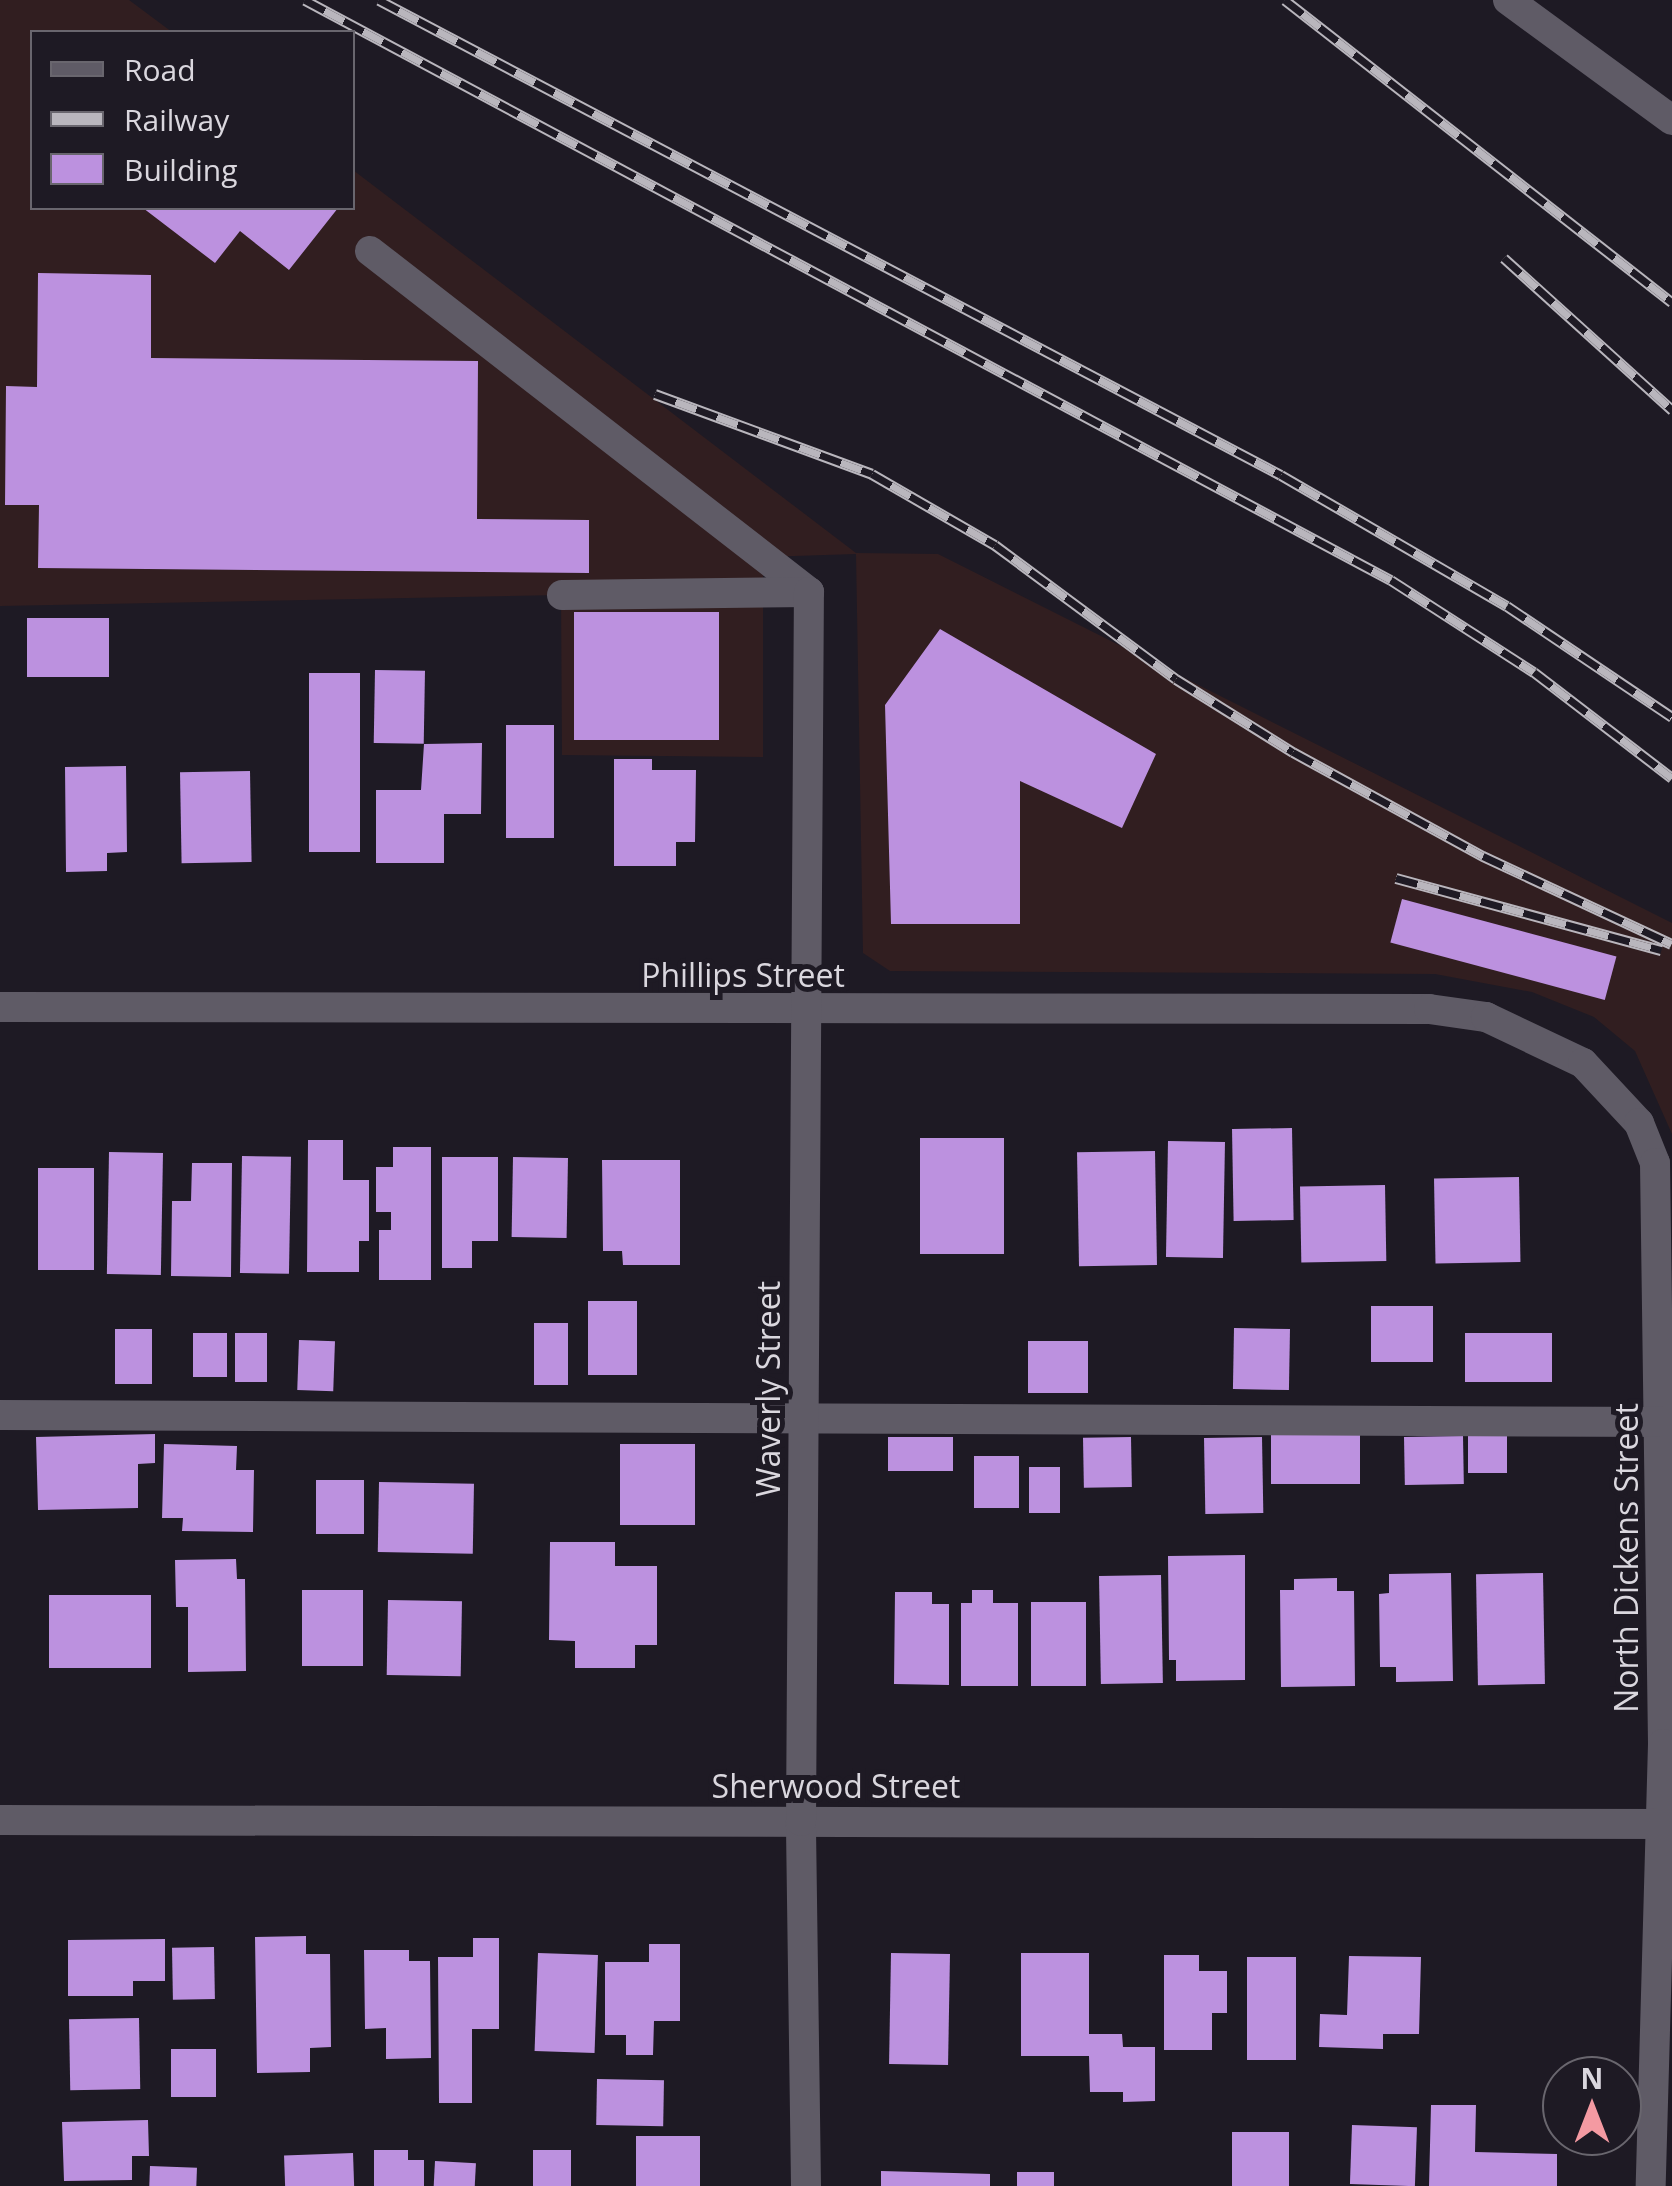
<!DOCTYPE html>
<style>
body{margin:0}
#map{position:relative;width:1672px;height:2186px;overflow:hidden;background:#1e1a24;font-family:"Open Sans",sans-serif}
div>[style]{position:absolute}
.industrial>*{inset:0;background:#311e20}
.building>*{inset:0;background:#bc91df;transform-origin:0 0}
.minor>*{height:30px;margin:-15px;padding:0 15px;transform-origin:15px;border-radius:15px;background:#5f5b66}
.rail>*{height:11px;margin-top:-5.5px;transform-origin:0;background:repeating-linear-gradient(90deg,#1e1a24 0 22px,#b9b6bd 0 44px);box-sizing:border-box;border-block:2px solid #b9b6bd}
span{translate:-50% -50%;white-space:nowrap;text-align:center;line-height:1.15;-webkit-text-stroke:10px #1e1a24;paint-order:stroke}
.street-label{font-size:32px;color:#dad7de}
.legend{position:absolute;left:30px;top:30px;width:325px;height:180px;box-sizing:border-box;background:#1e1a24;border:2px solid #69666e;margin:0;padding:12px 18px;list-style:none;font-size:30px;color:#dad7de}
.legend li{display:flex;align-items:center;gap:20px;height:50px}
.legend b{width:50px;border:2px solid #69666e}
.north{position:absolute;left:1542px;top:2056px;width:100px;height:100px;box-sizing:border-box;background:#1e1a24;border:2px solid #69666e;border-radius:50%;rotate:0deg;font-size:28px;font-weight:700;line-height:40px;text-align:center;color:#dad7de}
.north::after{content:'';display:block;margin:auto;width:35px;height:45px;background:#f49aa2;clip-path:polygon(50% 0,100% 100%,50% 72%,0 100%)}
</style>
<div id="map">
<div class="industrial">
<i style="clip-path:polygon(0 0,129px 0,172px 32px,32px 32px,32px 208px,352px 208px,353px 170px,856px 553px,938px 554px,1672px 923px,1672px 1134px,1635px 1051px,1594px 1017px,1532px 992px,1435px 974px,890px 971px,863px 953px,856px 554px,763px 557px,763px 757px,562px 755px,561px 595px,0 606px)"></i>
</div>
<div class="building">
<i style="clip-path:polygon(143px 208px,338px 208px,289px 270px,240px 231px,215px 263px)"></i>
<i style="clip-path:polygon(38px 273px,151px 275px,151px 358px,478px 361px,477px 519px,589px 520px,589px 573px,38px 568px,39px 505px,5px 505px,6px 386px,37px 387px)"></i>
<i style="left:574px;top:612px;width:145px;height:128px"></i>
<i style="left:27px;top:618px;width:82px;height:59px"></i>
<i style="clip-path:polygon(940px 629px,1156px 754px,1122px 828px,1020px 781px,1020px 924px,891px 924px,885px 705px)"></i>
<i style="left:375px;top:670px;width:50px;height:73px;rotate:1deg"></i>
<i style="left:309px;top:673px;width:51px;height:179px"></i>
<i style="left:506px;top:725px;width:48px;height:113px"></i>
<i style="clip-path:polygon(482px 743px,481px 814px,444px 814px,444px 863px,376px 863px,376px 790px,421px 790px,424px 744px)"></i>
<i style="clip-path:polygon(614px 759px,652px 759px,652px 770px,696px 770px,695px 842px,676px 842px,676px 866px,614px 866px)"></i>
<i style="clip-path:polygon(126px 766px,127px 852px,107px 853px,107px 871px,66px 872px,65px 767px)"></i>
<i style="left:250px;top:771px;width:91px;height:70px;rotate:89deg"></i>
<i style="left:1402px;top:899px;width:222px;height:45px;rotate:15deg"></i>
<i style="left:1292px;top:1128px;width:92px;height:60px;rotate:89deg"></i>
<i style="left:920px;top:1138px;width:84px;height:116px"></i>
<i style="clip-path:polygon(308px 1140px,343px 1140px,343px 1180px,369px 1180px,369px 1241px,359px 1241px,359px 1272px,307px 1272px)"></i>
<i style="left:1168px;top:1141px;width:57px;height:116px;rotate:1deg"></i>
<i style="clip-path:polygon(393px 1147px,431px 1147px,431px 1280px,379px 1280px,379px 1230px,391px 1230px,391px 1212px,376px 1212px,376px 1167px,393px 1167px)"></i>
<i style="left:1155px;top:1151px;width:114px;height:78px;rotate:89deg"></i>
<i style="left:109px;top:1152px;width:54px;height:122px;rotate:1deg"></i>
<i style="left:242px;top:1156px;width:49px;height:117px;rotate:1deg"></i>
<i style="clip-path:polygon(442px 1157px,498px 1157px,498px 1241px,472px 1241px,472px 1268px,442px 1268px)"></i>
<i style="left:513px;top:1157px;width:55px;height:80px;rotate:1deg"></i>
<i style="clip-path:polygon(602px 1160px,680px 1160px,680px 1265px,623px 1265px,622px 1251px,603px 1251px)"></i>
<i style="clip-path:polygon(192px 1163px,232px 1163px,231px 1277px,171px 1276px,172px 1201px,191px 1201px)"></i>
<i style="left:38px;top:1168px;width:56px;height:102px"></i>
<i style="left:1519px;top:1177px;width:85px;height:85px;rotate:89deg"></i>
<i style="left:1385px;top:1185px;width:76px;height:85px;rotate:89deg"></i>
<i style="left:588px;top:1301px;width:49px;height:74px"></i>
<i style="left:1371px;top:1306px;width:62px;height:56px"></i>
<i style="left:534px;top:1323px;width:34px;height:62px"></i>
<i style="left:1234px;top:1328px;width:56px;height:61px;rotate:1deg"></i>
<i style="left:115px;top:1329px;width:37px;height:55px"></i>
<i style="left:193px;top:1333px;width:34px;height:44px"></i>
<i style="left:235px;top:1333px;width:32px;height:49px"></i>
<i style="left:1465px;top:1333px;width:87px;height:49px"></i>
<i style="left:299px;top:1340px;width:36px;height:50px;rotate:2deg"></i>
<i style="left:1028px;top:1341px;width:60px;height:52px"></i>
<i style="left:1507px;top:1431px;width:42px;height:39px;rotate:90deg"></i>
<i style="left:1360px;top:1432px;width:52px;height:89px;rotate:90deg"></i>
<i style="clip-path:polygon(155px 1434px,155px 1463px,138px 1464px,138px 1508px,38px 1510px,36px 1437px)"></i>
<i style="left:1463px;top:1436px;width:48px;height:59px;rotate:89deg"></i>
<i style="left:888px;top:1437px;width:65px;height:34px"></i>
<i style="left:1131px;top:1437px;width:50px;height:48px;rotate:89deg"></i>
<i style="left:1262px;top:1437px;width:76px;height:58px;rotate:89deg"></i>
<i style="clip-path:polygon(164px 1444px,237px 1446px,236px 1470px,254px 1470px,253px 1532px,182px 1531px,183px 1518px,162px 1518px)"></i>
<i style="left:620px;top:1444px;width:75px;height:81px"></i>
<i style="left:974px;top:1456px;width:45px;height:52px"></i>
<i style="left:1029px;top:1467px;width:31px;height:46px"></i>
<i style="left:364px;top:1480px;width:54px;height:48px;rotate:90deg"></i>
<i style="left:379px;top:1482px;width:95px;height:70px;rotate:1deg"></i>
<i style="clip-path:polygon(550px 1542px,615px 1542px,615px 1566px,657px 1566px,657px 1645px,635px 1645px,635px 1668px,575px 1668px,575px 1641px,549px 1640px)"></i>
<i style="clip-path:polygon(1245px 1555px,1245px 1680px,1176px 1681px,1176px 1660px,1169px 1660px,1168px 1556px)"></i>
<i style="clip-path:polygon(236px 1559px,237px 1579px,245px 1579px,246px 1671px,188px 1672px,188px 1607px,176px 1607px,175px 1560px)"></i>
<i style="clip-path:polygon(1451px 1573px,1453px 1681px,1396px 1682px,1396px 1667px,1380px 1667px,1379px 1594px,1389px 1593px,1389px 1574px)"></i>
<i style="left:1543px;top:1573px;width:111px;height:67px;rotate:89deg"></i>
<i style="left:1161px;top:1575px;width:108px;height:62px;rotate:89deg"></i>
<i style="clip-path:polygon(1337px 1578px,1337px 1591px,1354px 1591px,1355px 1686px,1281px 1687px,1280px 1590px,1294px 1590px,1294px 1579px)"></i>
<i style="left:302px;top:1590px;width:61px;height:76px"></i>
<i style="clip-path:polygon(972px 1590px,993px 1590px,993px 1603px,1018px 1603px,1018px 1686px,961px 1686px,961px 1603px,972px 1603px)"></i>
<i style="clip-path:polygon(895px 1592px,932px 1592px,932px 1604px,949px 1604px,949px 1685px,894px 1684px)"></i>
<i style="left:49px;top:1595px;width:102px;height:73px"></i>
<i style="left:388px;top:1600px;width:74px;height:75px;rotate:1deg"></i>
<i style="left:1086px;top:1602px;width:84px;height:55px;rotate:90deg"></i>
<i style="clip-path:polygon(306px 1936px,306px 1954px,330px 1954px,331px 2047px,310px 2048px,310px 2072px,257px 2073px,255px 1937px)"></i>
<i style="clip-path:polygon(473px 1938px,499px 1938px,499px 2029px,472px 2029px,472px 2103px,439px 2103px,438px 1957px,473px 1957px)"></i>
<i style="clip-path:polygon(165px 1939px,165px 1981px,133px 1981px,133px 1996px,68px 1996px,68px 1940px)"></i>
<i style="clip-path:polygon(649px 1944px,680px 1944px,680px 2021px,654px 2021px,653px 2055px,626px 2055px,626px 2035px,605px 2035px,605px 1962px,649px 1962px)"></i>
<i style="left:214px;top:1947px;width:52px;height:42px;rotate:89deg"></i>
<i style="clip-path:polygon(364px 1950px,409px 1950px,409px 1961px,430px 1961px,431px 2058px,386px 2059px,386px 2028px,365px 2029px)"></i>
<i style="left:538px;top:1953px;width:60px;height:98px;rotate:2deg"></i>
<i style="left:891px;top:1953px;width:59px;height:111px;rotate:1deg"></i>
<i style="clip-path:polygon(1021px 1953px,1089px 1953px,1089px 2034px,1122px 2034px,1123px 2047px,1155px 2047px,1155px 2101px,1123px 2102px,1123px 2092px,1090px 2092px,1089px 2056px,1021px 2056px)"></i>
<i style="clip-path:polygon(1164px 1955px,1199px 1955px,1199px 1971px,1227px 1971px,1227px 2013px,1212px 2013px,1212px 2050px,1164px 2050px)"></i>
<i style="clip-path:polygon(1349px 1956px,1421px 1957px,1419px 2034px,1383px 2034px,1383px 2049px,1319px 2047px,1320px 2014px,1347px 2015px)"></i>
<i style="left:1247px;top:1957px;width:49px;height:103px"></i>
<i style="left:139px;top:2018px;width:71px;height:70px;rotate:89deg"></i>
<i style="left:171px;top:2049px;width:45px;height:48px"></i>
<i style="left:597px;top:2079px;width:67px;height:46px;rotate:1deg"></i>
<i style="clip-path:polygon(1431px 2105px,1476px 2105px,1475px 2152px,1557px 2154px,1557px 2186px,1429px 2186px)"></i>
<i style="clip-path:polygon(148px 2120px,149px 2156px,132px 2156px,132px 2180px,64px 2181px,62px 2122px)"></i>
<i style="left:1352px;top:2125px;width:65px;height:59px;rotate:2deg"></i>
<i style="left:1232px;top:2132px;width:57px;height:54px"></i>
<i style="left:636px;top:2136px;width:64px;height:50px"></i>
<i style="clip-path:polygon(374px 2150px,408px 2150px,408px 2160px,424px 2160px,424px 2186px,374px 2186px)"></i>
<i style="left:533px;top:2150px;width:38px;height:36px"></i>
<i style="left:353px;top:2153px;width:33px;height:69px;rotate:88deg"></i>
<i style="left:435px;top:2161px;width:41px;height:25px;rotate:3deg"></i>
<i style="left:150px;top:2166px;width:47px;height:20px;rotate:2deg"></i>
<i style="clip-path:polygon(881px 2171px,990px 2174px,990px 2186px,881px 2186px)"></i>
<i style="left:1054px;top:2172px;width:14px;height:37px;rotate:90deg"></i>
</div>
<div class="minor">
<i style="left:1508px;top:0;width:203px;rotate:36.2deg"></i>
<i style="left:370px;top:251px;width:556px;rotate:37.84deg"></i>
<i style="left:562px;top:595px;width:247px;rotate:-0.7deg"></i>
<i style="left:0;top:1007px;width:1429px;rotate:0.08deg"></i>
<i style="left:1429px;top:1009px;width:58px;rotate:8deg"></i>
<i style="left:1486px;top:1017px;width:107px;rotate:25.4deg"></i>
<i style="left:1583px;top:1063px;width:82px;rotate:47deg"></i>
<i style="left:1639px;top:1123px;width:43px;rotate:68.2deg"></i>
<i style="left:1655px;top:1163px;width:581px;rotate:89.21deg"></i>
<i style="left:1663px;top:1744px;width:442px;rotate:91.6deg"></i>
<i style="left:0;top:1415px;width:1672px;rotate:0.24deg"></i>
<i style="left:0;top:1820px;width:1672px;rotate:0.14deg"></i>
<i style="left:806px;top:2186px;width:365px;rotate:-90.8deg"></i>
<i style="left:801px;top:1821px;width:1229px;rotate:-89.63deg"></i>
</div>
<div class="rail">
<i style="left:305px;top:0;width:1231px;rotate:28.11deg"></i>
<i style="left:1391px;top:580px;width:170px;rotate:32.8deg"></i>
<i style="left:1534px;top:672px;width:174px;rotate:37.5deg"></i>
<i style="left:379px;top:0;width:1019px;rotate:27.77deg"></i>
<i style="left:1281px;top:475px;width:261px;rotate:30.1deg"></i>
<i style="left:1507px;top:606px;width:199px;rotate:33.9deg"></i>
<i style="left:1285px;top:0;width:491px;rotate:38deg"></i>
<i style="left:1504px;top:258px;width:227px;rotate:42.1deg"></i>
<i style="left:655px;top:394px;width:231px;rotate:20.2deg"></i>
<i style="left:872px;top:474px;width:142px;rotate:30deg"></i>
<i style="left:995px;top:545px;width:225px;rotate:36.5deg"></i>
<i style="left:1176px;top:679px;width:138px;rotate:32deg"></i>
<i style="left:1293px;top:752px;width:217px;rotate:28.7deg"></i>
<i style="left:1483px;top:856px;width:208px;rotate:25deg"></i>
<i style="left:1396px;top:878px;width:275px;rotate:15.2deg"></i>
</div>
<div class="street-label">
<span style="left:743px;top:975px">Phillips Street</span>
<span style="left:768px;top:1389px;rotate:-90deg">Waverly Street</span>
<span style="left:1626px;top:1558px;rotate:-90deg">North Dickens Street</span>
<span style="left:836px;top:1786px">Sherwood Street</span>
</div>
<ul class="legend">
<li><b style="height:12px;background:#5f5b66"></b>Road</li>
<li><b style="height:12px;background:#b9b6bd"></b>Railway</li>
<li><b style="height:28px;background:#bc91df"></b>Building</li>
</ul>
<div class="north">N</div>
</div>
